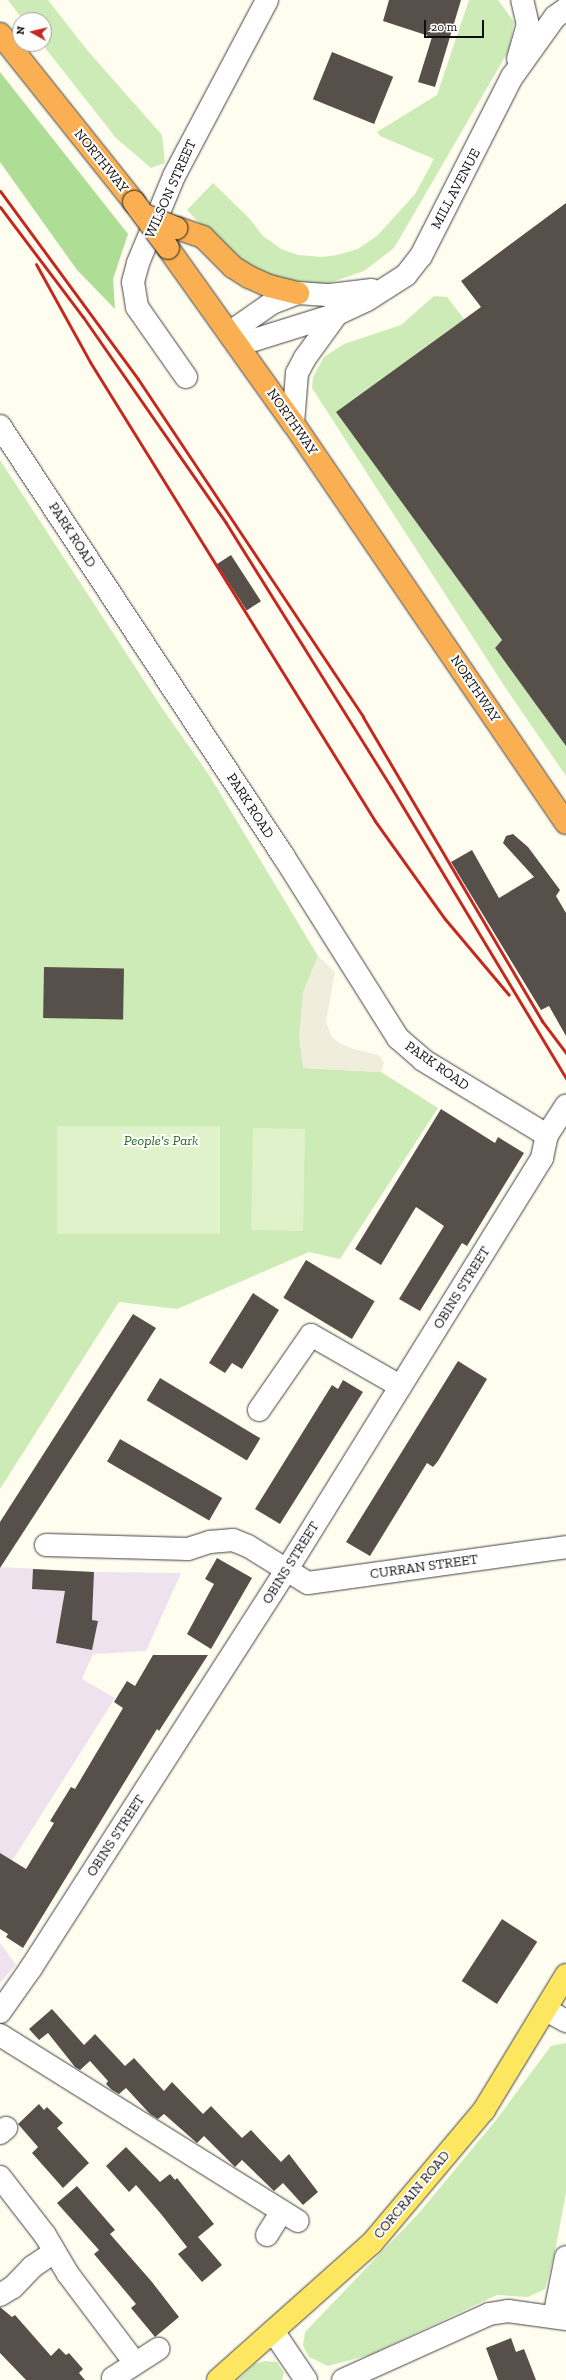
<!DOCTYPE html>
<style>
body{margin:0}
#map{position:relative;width:566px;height:2380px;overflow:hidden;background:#fffdef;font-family:"Zilla Slab",serif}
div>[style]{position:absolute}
.industrial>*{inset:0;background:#ede2ed}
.green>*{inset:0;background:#cdebb7}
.forest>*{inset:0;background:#aedd95}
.pitch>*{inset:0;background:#e0f2c9;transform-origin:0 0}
.plaza>*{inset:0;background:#f0eddd}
.building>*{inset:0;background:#57504a;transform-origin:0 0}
.roads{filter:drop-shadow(0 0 1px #414141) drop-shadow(0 0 1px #414141)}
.minor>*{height:22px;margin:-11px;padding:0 11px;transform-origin:11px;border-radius:11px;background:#fff}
.major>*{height:22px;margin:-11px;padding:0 11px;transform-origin:11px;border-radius:11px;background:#fee760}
.highway>*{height:22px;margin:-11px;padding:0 11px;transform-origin:11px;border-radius:11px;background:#fab052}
.rail>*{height:3px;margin:-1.5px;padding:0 1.5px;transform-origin:1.5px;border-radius:1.5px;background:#c42820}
.bridges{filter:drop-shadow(0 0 1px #1f1f1f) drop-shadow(0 0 1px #1f1f1f)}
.highway-bridge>*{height:22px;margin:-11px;padding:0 11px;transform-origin:11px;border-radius:11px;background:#fab052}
span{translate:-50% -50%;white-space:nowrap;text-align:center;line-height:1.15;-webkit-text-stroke:4px #fff;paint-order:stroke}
.street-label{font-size:14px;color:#0e0e0e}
.park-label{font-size:14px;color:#24691b;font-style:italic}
.north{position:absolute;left:12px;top:12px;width:40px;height:40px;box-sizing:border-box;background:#fff;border:1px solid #9f9f9f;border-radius:50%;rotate:278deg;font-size:11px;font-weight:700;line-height:16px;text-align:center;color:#0e0e0e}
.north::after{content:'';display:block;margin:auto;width:14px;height:18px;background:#c42820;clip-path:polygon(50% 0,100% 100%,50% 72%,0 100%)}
.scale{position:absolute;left:424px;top:20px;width:60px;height:18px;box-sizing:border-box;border:2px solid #0e0e0e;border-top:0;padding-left:5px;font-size:12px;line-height:14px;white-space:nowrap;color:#0e0e0e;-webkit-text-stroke:3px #fff;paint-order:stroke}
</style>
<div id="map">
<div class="industrial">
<i style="clip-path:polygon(0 1567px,94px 1572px,181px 1573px,146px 1651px,93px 1654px,82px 1679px,115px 1698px,0 1880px)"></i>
<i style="clip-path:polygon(0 1943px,16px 1965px,0 1983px)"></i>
</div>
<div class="green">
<i style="clip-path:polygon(8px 0,48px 0,87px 50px,162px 135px,165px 163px,151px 168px,116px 138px,42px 44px,44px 20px,23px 20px)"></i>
<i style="clip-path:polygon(469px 0,498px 0,514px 22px,509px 50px,394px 248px,364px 271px,326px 284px,274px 282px,232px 258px,187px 210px,213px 183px,249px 218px,262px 235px,281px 249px,298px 255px,322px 257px,337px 255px,358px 249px,378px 235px,415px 194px,434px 159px,380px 136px,377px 132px,437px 95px)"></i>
<i style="clip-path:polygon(434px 296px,447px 297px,464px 319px,336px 412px,502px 640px,495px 648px,566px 746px,566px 776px,505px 687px,312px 388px,313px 377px,324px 357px,344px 344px,401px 325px)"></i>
<i style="clip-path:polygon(0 460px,162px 708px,209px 775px,318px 956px,303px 993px,303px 1068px,381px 1072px,438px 1108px,340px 1259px,309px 1252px,177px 1309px,119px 1302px,0 1489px)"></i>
<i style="clip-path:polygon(566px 2043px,566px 2193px,555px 2251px,545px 2289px,528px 2297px,497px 2295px,369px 2355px,328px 2366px,309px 2357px,303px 2346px,305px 2332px,419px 2213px,496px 2120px,551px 2046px)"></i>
<i style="clip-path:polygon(265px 2361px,277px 2362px,284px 2373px,282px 2380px,238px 2380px,255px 2364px)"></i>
</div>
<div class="forest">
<i style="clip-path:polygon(0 72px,128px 234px,113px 279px,115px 309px,77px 270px,0 162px)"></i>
</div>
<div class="pitch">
<i style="left:57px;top:1126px;width:163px;height:108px"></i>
<i style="left:253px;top:1128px;width:52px;height:102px;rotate:1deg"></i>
</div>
<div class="plaza">
<i style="clip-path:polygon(318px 956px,335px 972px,326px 1022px,332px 1037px,339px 1043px,354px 1049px,379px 1055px,384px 1063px,381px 1072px,303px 1068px,299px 1037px,303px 993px)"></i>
</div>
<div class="building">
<i style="clip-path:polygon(389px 0,461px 0,435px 87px,418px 82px,432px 37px,383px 21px)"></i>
<i style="left:332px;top:52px;width:66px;height:51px;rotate:22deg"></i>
<i style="clip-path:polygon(566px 203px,566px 746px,495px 648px,502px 640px,336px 412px,481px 307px,461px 281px)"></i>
<i style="left:231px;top:555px;width:55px;height:17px;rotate:57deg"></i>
<i style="clip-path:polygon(513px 834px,528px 847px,560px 890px,556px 896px,566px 913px,566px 1036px,549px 1006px,541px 1010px,451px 862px,472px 850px,499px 898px,534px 877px,503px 843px,506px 836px)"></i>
<i style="left:44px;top:967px;width:80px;height:51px;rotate:1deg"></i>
<i style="clip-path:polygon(441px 1109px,495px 1143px,498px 1137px,524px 1153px,467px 1246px,462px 1243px,420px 1311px,399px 1299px,444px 1226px,416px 1207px,381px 1265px,355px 1249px)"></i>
<i style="left:306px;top:1260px;width:80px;height:44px;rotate:31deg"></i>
<i style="clip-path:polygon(253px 1293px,279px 1310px,242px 1369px,232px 1363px,225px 1373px,209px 1363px)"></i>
<i style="clip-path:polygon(133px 1314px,156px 1328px,0 1568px,0 1522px)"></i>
<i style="clip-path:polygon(458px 1361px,487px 1379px,438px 1461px,433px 1467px,427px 1463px,370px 1556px,346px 1542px)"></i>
<i style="left:160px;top:1378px;width:117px;height:26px;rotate:31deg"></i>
<i style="clip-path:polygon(343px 1380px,363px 1392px,280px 1524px,255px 1509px,332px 1385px,338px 1389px)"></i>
<i style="left:120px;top:1439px;width:118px;height:26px;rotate:30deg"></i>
<i style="clip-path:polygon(217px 1558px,252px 1578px,211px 1649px,187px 1634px,214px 1584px,205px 1579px)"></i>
<i style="clip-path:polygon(33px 1569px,94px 1572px,92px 1620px,98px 1621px,92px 1650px,56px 1643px,65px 1591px,32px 1589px)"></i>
<i style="clip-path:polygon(153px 1655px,208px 1655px,159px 1731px,157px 1729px,23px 1948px,6px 1937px,8px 1934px,0 1929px,0 1853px,26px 1869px,54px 1823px,50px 1821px,71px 1787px,75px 1789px,123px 1708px,114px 1702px,127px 1681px,135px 1686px)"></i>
<i style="left:502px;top:1919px;width:42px;height:74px;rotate:33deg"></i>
<i style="clip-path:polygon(52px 2009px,84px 2045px,95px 2034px,125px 2066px,134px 2058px,164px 2091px,172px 2082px,203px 2114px,211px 2106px,242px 2138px,251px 2130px,281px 2162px,289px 2154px,318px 2192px,303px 2205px,283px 2183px,274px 2191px,242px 2160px,235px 2167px,204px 2136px,197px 2143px,164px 2114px,158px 2119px,150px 2114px,126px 2088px,119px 2094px,112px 2090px,106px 2084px,108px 2081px,90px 2061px,80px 2070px,75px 2067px,48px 2033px,39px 2040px,29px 2029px)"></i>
<i style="clip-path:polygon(39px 2104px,44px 2110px,47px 2107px,63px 2123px,57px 2128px,89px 2163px,63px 2188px,32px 2153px,38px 2147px,18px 2124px)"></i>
<i style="clip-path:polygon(126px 2147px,160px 2182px,170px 2174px,175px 2180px,177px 2178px,214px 2224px,198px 2237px,222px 2265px,202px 2282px,178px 2254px,187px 2247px,161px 2214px,136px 2185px,129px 2192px,106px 2166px)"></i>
<i style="clip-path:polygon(77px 2186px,115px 2230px,110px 2234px,152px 2282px,179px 2317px,155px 2337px,131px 2308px,136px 2304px,94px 2254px,99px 2250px,57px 2203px)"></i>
<i style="clip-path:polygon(0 2307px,12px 2317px,15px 2315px,51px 2356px,59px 2348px,66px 2355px,69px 2353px,83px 2369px,79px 2373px,85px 2380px,26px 2380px,0 2353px)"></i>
<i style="clip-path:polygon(511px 2338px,516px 2352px,524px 2349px,536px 2380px,498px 2380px,486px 2348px)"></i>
</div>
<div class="roads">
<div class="minor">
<i style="left:518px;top:59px;width:35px;rotate:-74deg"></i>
<i style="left:528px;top:25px;width:26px;rotate:-103deg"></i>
<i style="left:229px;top:333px;width:52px;rotate:-34.9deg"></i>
<i style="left:272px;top:303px;width:28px;rotate:-21deg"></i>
<i style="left:298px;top:293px;width:32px;rotate:4deg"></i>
<i style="left:330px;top:295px;width:42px;rotate:-6.8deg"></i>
<i style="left:238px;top:345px;width:104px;rotate:-17.4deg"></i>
<i style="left:337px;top:314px;width:33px;rotate:-25deg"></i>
<i style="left:367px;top:300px;width:46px;rotate:-32.7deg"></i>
<i style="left:406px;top:275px;width:24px;rotate:-52deg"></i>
<i style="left:421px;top:256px;width:201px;rotate:-63.1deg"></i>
<i style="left:512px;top:77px;width:74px;rotate:-54.4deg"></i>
<i style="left:555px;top:17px;width:14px;rotate:-36deg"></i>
<i style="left:186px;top:377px;width:85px;rotate:-125deg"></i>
<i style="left:137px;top:307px;width:25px;rotate:-99deg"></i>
<i style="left:133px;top:282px;width:20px;rotate:-75deg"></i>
<i style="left:138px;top:263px;width:94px;rotate:-67.5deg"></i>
<i style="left:174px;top:176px;width:199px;rotate:-62.1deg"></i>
<i style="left:293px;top:423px;width:50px;rotate:-85.4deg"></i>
<i style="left:297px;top:373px;width:17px;rotate:-62deg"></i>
<i style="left:305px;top:358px;width:54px;rotate:-54deg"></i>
<i style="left:0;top:426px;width:516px;rotate:56.62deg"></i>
<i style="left:284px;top:857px;width:214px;rotate:57.8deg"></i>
<i style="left:398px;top:1038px;width:33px;rotate:41deg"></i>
<i style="left:423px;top:1060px;width:145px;rotate:31.2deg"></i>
<i style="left:259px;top:1410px;width:91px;rotate:-55.3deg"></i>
<i style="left:311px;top:1335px;width:103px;rotate:29.8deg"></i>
<i style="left:46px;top:1545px;width:142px;rotate:1.6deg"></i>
<i style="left:188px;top:1549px;width:23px;rotate:-18deg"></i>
<i style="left:210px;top:1542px;width:23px;rotate:-5deg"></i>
<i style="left:233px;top:1540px;width:16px;rotate:22deg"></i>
<i style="left:248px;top:1546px;width:70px;rotate:31.7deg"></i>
<i style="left:308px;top:1583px;width:260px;rotate:-7.9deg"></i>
<i style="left:546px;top:2010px;width:23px;rotate:29deg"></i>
<i style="left:0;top:2012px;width:54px;rotate:-54.8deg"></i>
<i style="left:31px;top:1968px;width:472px;rotate:-57.3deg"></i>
<i style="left:286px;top:1571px;width:486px;rotate:-58.2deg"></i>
<i style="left:542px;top:1158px;width:24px;rotate:-78deg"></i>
<i style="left:547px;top:1135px;width:35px;rotate:-57deg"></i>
<i style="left:0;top:2035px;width:351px;rotate:32deg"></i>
<i style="left:0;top:2133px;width:8px;rotate:-40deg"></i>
<i style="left:0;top:2177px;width:73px;rotate:52.2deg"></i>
<i style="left:45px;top:2235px;width:45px;rotate:59.5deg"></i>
<i style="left:68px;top:2274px;width:111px;rotate:53deg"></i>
<i style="left:267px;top:2235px;width:28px;rotate:-58deg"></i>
<i style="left:0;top:2295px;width:15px;rotate:-32deg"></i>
<i style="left:13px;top:2287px;width:28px;rotate:-46deg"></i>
<i style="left:32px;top:2267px;width:27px;rotate:-34deg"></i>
<i style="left:554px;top:2317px;width:61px;rotate:-78.7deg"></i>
<i style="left:273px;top:2331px;width:59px;rotate:56deg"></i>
<i style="left:113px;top:2378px;width:54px;rotate:-32.8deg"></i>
<i style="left:343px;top:2380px;width:160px;rotate:-24.3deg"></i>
<i style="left:489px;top:2314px;width:19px;rotate:-9deg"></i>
<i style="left:508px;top:2311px;width:59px;rotate:7.9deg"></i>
</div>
<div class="major">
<i style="left:218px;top:2380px;width:206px;rotate:-41.7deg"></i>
<i style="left:372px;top:2243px;width:174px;rotate:-49.9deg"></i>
<i style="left:484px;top:2110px;width:158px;rotate:-58.7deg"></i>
</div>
<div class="highway">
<i style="left:0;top:34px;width:215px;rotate:51.4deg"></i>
<i style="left:177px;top:228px;width:28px;rotate:19deg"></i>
<i style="left:203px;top:237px;width:42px;rotate:45deg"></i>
<i style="left:233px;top:267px;width:19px;rotate:32deg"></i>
<i style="left:249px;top:277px;width:22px;rotate:24deg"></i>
<i style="left:269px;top:286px;width:30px;rotate:14deg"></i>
<i style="left:168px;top:248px;width:215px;rotate:54.5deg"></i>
<i style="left:293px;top:423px;width:484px;rotate:55.7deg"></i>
</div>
</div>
<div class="rail">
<i style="left:0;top:191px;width:233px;rotate:53.7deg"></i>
<i style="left:138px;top:379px;width:406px;rotate:56.3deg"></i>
<i style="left:363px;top:717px;width:353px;rotate:59.5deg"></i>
<i style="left:542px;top:1021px;width:40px;rotate:53deg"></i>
<i style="left:0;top:207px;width:138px;rotate:53deg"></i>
<i style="left:83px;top:317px;width:251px;rotate:55.2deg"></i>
<i style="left:226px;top:523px;width:311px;rotate:58deg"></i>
<i style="left:391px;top:787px;width:340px;rotate:59deg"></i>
<i style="left:36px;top:264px;width:112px;rotate:61.1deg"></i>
<i style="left:90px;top:362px;width:540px;rotate:58.16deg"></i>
<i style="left:375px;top:821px;width:120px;rotate:54.5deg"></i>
<i style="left:445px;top:919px;width:99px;rotate:49.9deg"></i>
</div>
<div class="bridges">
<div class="highway-bridge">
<i style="left:134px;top:202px;width:57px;rotate:53.5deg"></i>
<i style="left:144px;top:215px;width:35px;rotate:22deg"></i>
</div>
</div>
<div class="street-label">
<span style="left:101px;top:161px;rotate:51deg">NORTHWAY</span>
<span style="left:171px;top:189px;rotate:-66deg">WILSON STREET</span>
<span style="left:456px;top:189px;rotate:-62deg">MILL AVENUE</span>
<span style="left:292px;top:422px;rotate:55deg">NORTHWAY</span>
<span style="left:72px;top:535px;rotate:57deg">PARK ROAD</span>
<span style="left:475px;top:689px;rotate:56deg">NORTHWAY</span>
<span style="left:250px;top:806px;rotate:57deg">PARK ROAD</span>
<span style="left:437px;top:1066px;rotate:35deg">PARK ROAD</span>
<span style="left:462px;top:1288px;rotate:-58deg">OBINS STREET</span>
<span style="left:291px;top:1563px;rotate:-58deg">OBINS STREET</span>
<span style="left:424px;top:1567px;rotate:-8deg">CURRAN STREET</span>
<span style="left:116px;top:1836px;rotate:-57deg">OBINS STREET</span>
<span style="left:412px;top:2195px;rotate:-50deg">CORCRAIN ROAD</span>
</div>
<div class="park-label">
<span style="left:161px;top:1141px">People's Park</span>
</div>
<div class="north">N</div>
<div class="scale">20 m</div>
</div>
